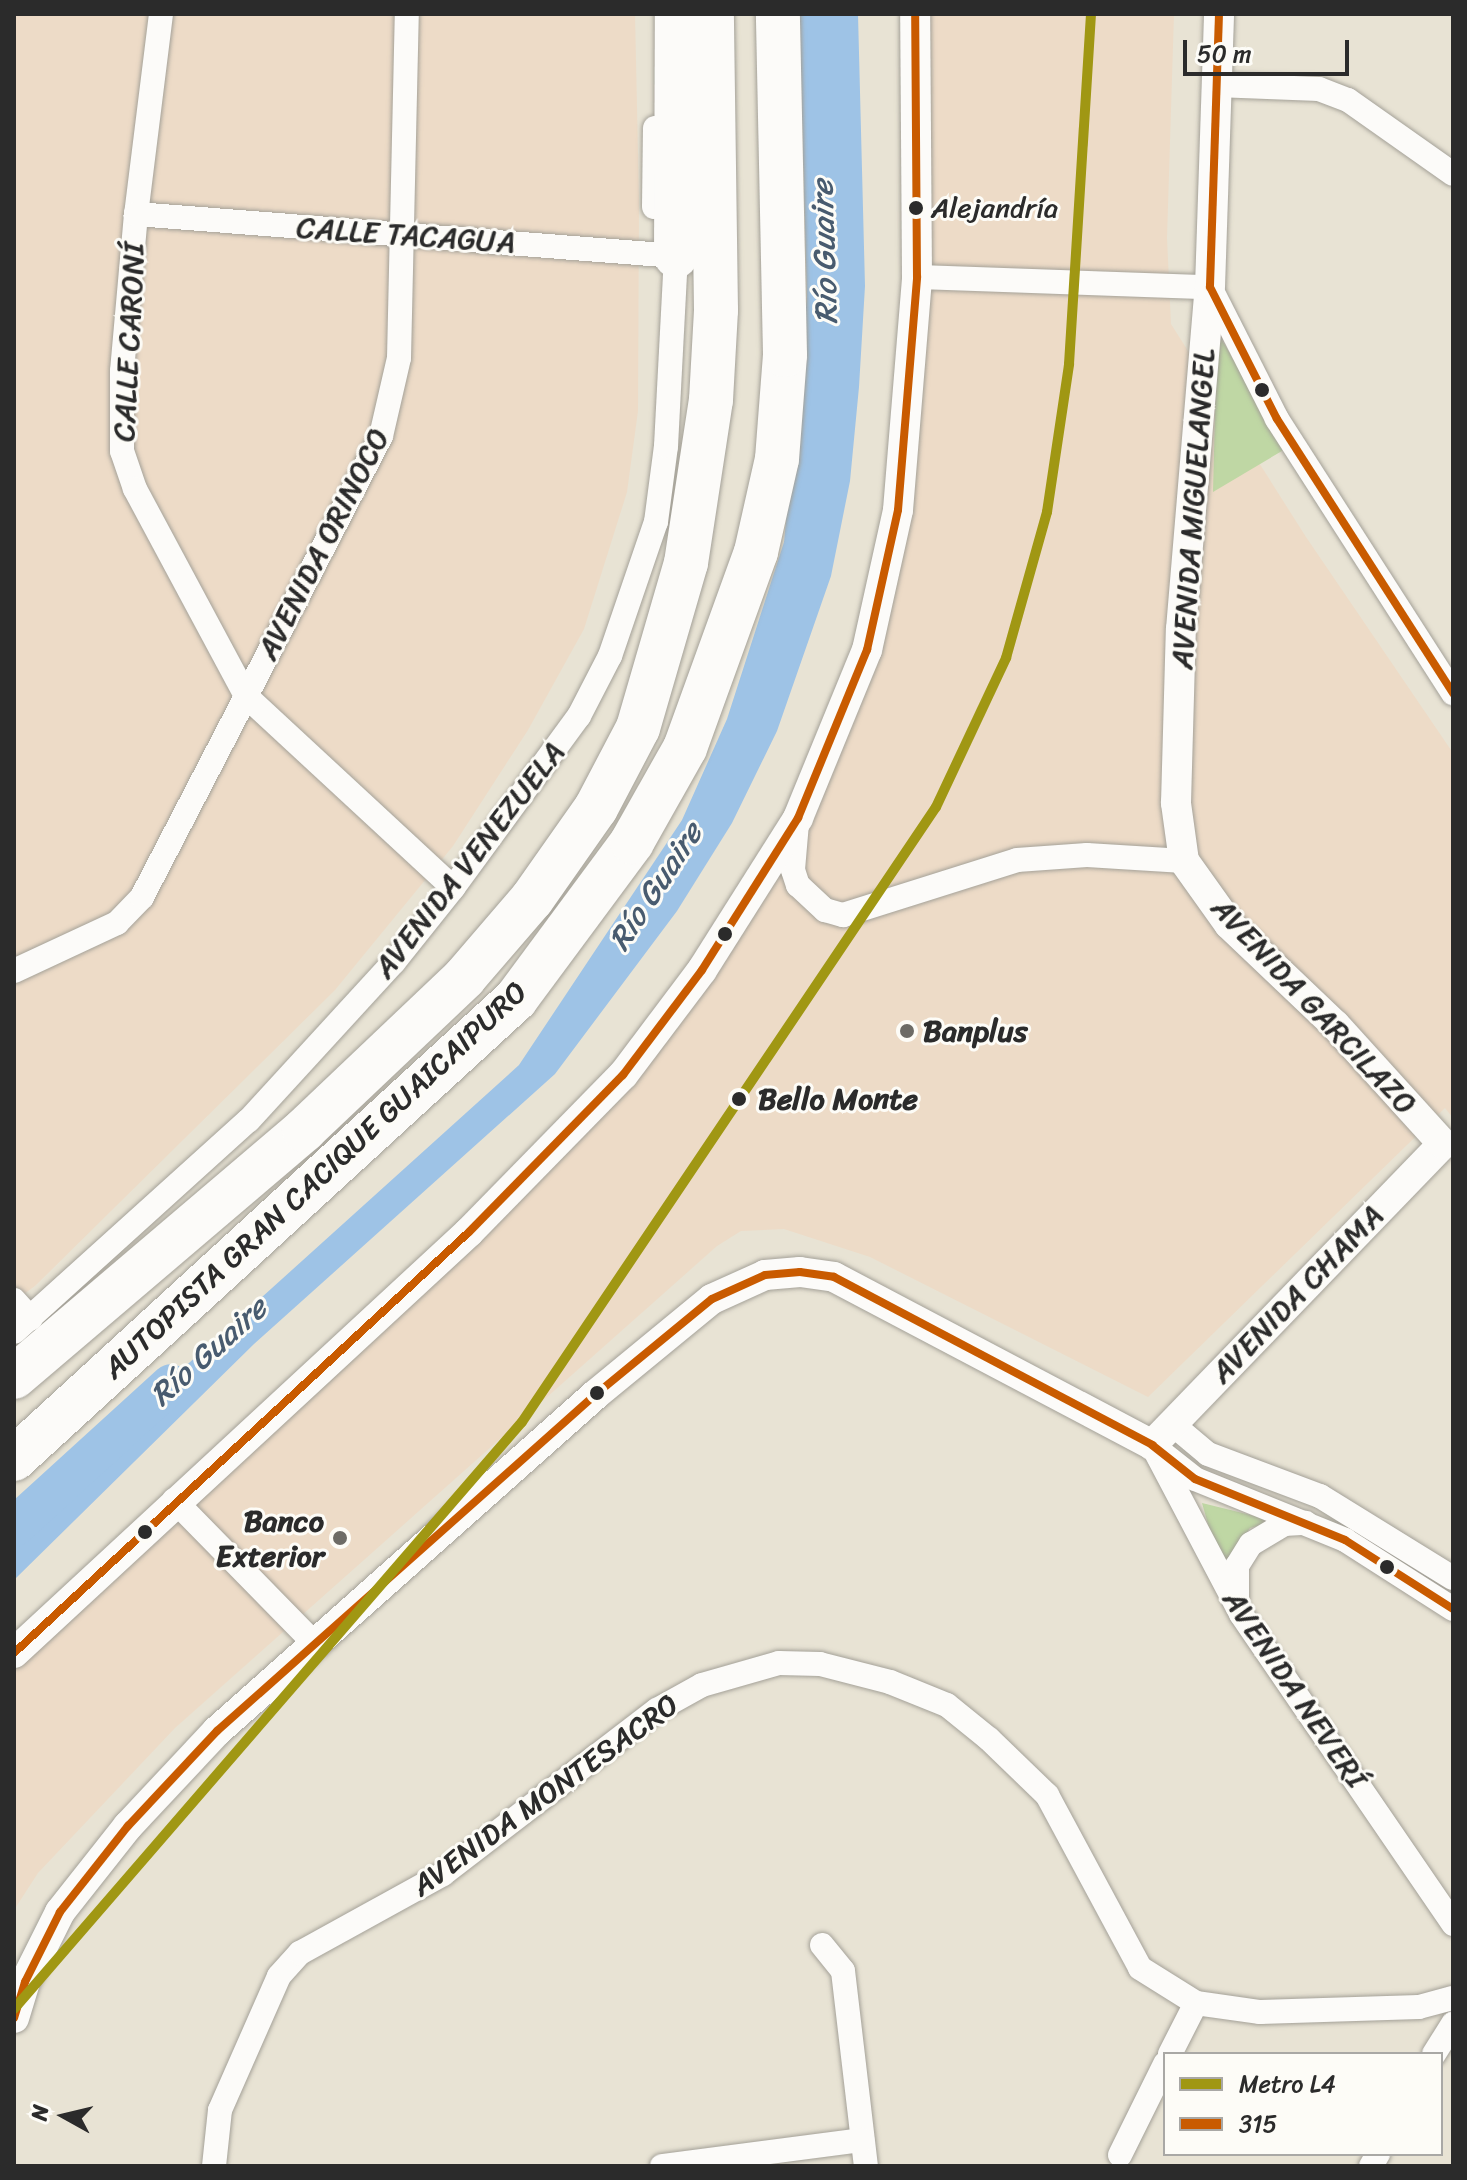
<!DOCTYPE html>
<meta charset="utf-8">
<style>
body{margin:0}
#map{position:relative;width:1467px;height:2180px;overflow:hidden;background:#e8e3d4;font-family:Sriracha,sans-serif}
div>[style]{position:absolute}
.built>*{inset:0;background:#eddbc7}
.green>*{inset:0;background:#bfd7a4}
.water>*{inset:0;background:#9ec3e6}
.river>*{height:40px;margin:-20px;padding:0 20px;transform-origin:20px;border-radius:20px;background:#9ec3e6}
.roads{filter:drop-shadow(0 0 2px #a4a198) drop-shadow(0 0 2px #a4a198)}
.minor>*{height:24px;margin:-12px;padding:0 12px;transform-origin:12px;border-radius:12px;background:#fcfbf9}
.tertiary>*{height:30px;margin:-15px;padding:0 15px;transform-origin:15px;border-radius:15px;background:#fcfbf9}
.motorway>*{height:44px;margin:-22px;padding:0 22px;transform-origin:22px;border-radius:22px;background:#fcfbf9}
.bus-1>*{height:8px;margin:-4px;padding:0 4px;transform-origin:4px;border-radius:4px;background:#c95b00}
.metro-1>*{height:10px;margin:-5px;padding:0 5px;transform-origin:5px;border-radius:5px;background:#a09713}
.dots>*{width:22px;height:22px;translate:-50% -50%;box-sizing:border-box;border:4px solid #fdfcf7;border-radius:50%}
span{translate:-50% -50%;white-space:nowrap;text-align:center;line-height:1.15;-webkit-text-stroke:6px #fdfcf7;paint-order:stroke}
.bus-label{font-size:28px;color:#2b2b2b}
.left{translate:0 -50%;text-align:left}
.street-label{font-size:30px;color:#2b2b2b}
.poi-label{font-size:30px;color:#2b2b2b;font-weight:700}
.right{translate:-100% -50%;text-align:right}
.stop-label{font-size:30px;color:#2b2b2b;font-weight:700}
.water-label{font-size:32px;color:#485b6f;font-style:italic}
.frame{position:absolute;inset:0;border:16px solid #2b2b2b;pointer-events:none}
.legend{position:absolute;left:1163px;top:2052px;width:280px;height:104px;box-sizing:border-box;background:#fdfcf7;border:2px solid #a9a8a5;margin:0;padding:10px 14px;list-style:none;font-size:24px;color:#2b2b2b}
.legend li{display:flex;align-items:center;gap:16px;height:40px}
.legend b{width:40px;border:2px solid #a9a8a5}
.north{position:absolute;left:24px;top:2076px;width:80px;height:80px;-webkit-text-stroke:6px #fdfcf7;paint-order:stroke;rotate:278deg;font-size:22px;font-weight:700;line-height:32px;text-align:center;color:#2b2b2b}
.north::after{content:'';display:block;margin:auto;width:28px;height:36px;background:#2b2b2b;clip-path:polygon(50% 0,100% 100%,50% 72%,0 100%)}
.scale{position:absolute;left:1183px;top:40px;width:166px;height:36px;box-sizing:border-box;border:4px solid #2b2b2b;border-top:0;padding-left:10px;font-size:24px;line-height:28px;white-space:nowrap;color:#2b2b2b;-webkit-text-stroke:6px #fdfcf7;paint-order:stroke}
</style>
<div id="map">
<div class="built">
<i style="clip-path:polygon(14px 14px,635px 14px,639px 200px,638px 411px,627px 492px,584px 629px,528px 730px,453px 846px,335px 990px,35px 1286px,14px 1301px)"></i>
<i style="clip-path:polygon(914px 14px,1174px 14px,1167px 238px,1171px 324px,1306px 537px,1453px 753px,1453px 1118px,1445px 1108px,1148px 1397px,870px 1257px,784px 1229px,741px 1231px,717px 1246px,175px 1728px,38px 1873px,14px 1910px,14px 1656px,600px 1110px,832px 758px,903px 477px)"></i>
</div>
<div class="green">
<i style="clip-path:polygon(1217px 332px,1287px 448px,1213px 492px)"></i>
<i style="clip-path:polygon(1202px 1503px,1275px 1521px,1250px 1528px,1221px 1570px)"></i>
</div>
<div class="water">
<i style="clip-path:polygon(799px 14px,858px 14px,865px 286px,859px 387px,850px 481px,831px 576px,777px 731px,732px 823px,677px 911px,555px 1074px,254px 1344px,14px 1580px,14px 1521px,519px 1065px,682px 820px,727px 719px,784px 542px,807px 297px)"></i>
</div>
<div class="river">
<i style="left:14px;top:1527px;width:212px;rotate:-42.3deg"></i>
</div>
<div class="roads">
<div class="minor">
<i style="left:161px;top:14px;width:202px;rotate:97.1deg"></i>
<i style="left:136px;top:214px;width:158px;rotate:95.1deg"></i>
<i style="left:122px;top:371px;width:80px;rotate:90deg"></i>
<i style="left:122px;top:451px;width:40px;rotate:71.1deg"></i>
<i style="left:135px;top:489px;width:235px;rotate:61.8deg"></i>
<i style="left:246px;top:696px;width:282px;rotate:42.8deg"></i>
<i style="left:1216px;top:85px;width:103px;rotate:2.2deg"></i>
<i style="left:1319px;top:89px;width:31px;rotate:21deg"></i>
<i style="left:1348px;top:100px;width:128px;rotate:35.2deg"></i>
<i style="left:654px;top:207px;width:79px;rotate:-89.3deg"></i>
<i style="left:917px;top:277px;width:293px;rotate:2deg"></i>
<i style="left:1210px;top:287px;width:148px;rotate:63.1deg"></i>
<i style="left:1277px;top:419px;width:326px;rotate:57.3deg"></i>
<i style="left:797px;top:823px;width:47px;rotate:94.9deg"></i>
<i style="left:793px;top:870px;width:16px;rotate:72deg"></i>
<i style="left:798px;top:885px;width:37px;rotate:43deg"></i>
<i style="left:825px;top:910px;width:19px;rotate:16deg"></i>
<i style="left:843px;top:915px;width:182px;rotate:-17.5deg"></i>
<i style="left:1017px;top:860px;width:70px;rotate:-4.1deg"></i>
<i style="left:1087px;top:855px;width:97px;rotate:3.5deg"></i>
<i style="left:14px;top:971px;width:114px;rotate:-25deg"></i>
<i style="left:117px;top:923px;width:36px;rotate:-46deg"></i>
<i style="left:142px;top:897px;width:519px;rotate:-62.6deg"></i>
<i style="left:381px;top:436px;width:80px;rotate:-77deg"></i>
<i style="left:399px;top:358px;width:344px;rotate:-88.7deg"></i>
<i style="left:14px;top:1300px;width:25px;rotate:48deg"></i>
<i style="left:14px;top:1332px;width:316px;rotate:-42.1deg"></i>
<i style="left:249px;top:1120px;width:214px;rotate:-47.5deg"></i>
<i style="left:394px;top:962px;width:95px;rotate:-51.4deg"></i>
<i style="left:453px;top:888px;width:213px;rotate:-53.8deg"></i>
<i style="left:579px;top:716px;width:68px;rotate:-62.7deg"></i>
<i style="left:610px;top:656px;width:142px;rotate:-71.1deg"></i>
<i style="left:656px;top:522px;width:77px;rotate:-82.5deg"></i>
<i style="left:666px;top:446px;width:190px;rotate:-87deg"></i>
<i style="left:676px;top:256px;width:542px;rotate:-175.55deg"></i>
<i style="left:1171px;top:1423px;width:48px;rotate:40deg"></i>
<i style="left:1208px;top:1454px;width:120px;rotate:20.6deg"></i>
<i style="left:1320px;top:1496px;width:156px;rotate:31.7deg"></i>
<i style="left:1152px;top:1445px;width:191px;rotate:62.2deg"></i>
<i style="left:1241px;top:1614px;width:376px;rotate:55.6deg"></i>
<i style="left:1157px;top:1449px;width:48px;rotate:38.3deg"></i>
<i style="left:1195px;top:1479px;width:162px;rotate:22.1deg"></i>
<i style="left:1345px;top:1540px;width:128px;rotate:32.6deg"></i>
<i style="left:174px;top:1500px;width:202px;rotate:45.6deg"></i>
<i style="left:1237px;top:1601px;width:35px;rotate:-90deg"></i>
<i style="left:1237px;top:1566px;width:26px;rotate:-58deg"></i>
<i style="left:1251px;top:1544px;width:39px;rotate:-31deg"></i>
<i style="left:1284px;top:1524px;width:22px;rotate:-3deg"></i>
<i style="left:822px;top:1945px;width:33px;rotate:51deg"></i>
<i style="left:843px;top:1971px;width:196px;rotate:83.3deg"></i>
<i style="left:1170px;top:2054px;width:57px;rotate:-63deg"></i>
<i style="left:1434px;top:2054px;width:36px;rotate:-58deg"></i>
<i style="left:1120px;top:2155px;width:102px;rotate:-63.7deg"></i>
<i style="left:214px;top:2166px;width:56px;rotate:-83.9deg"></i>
<i style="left:220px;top:2110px;width:146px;rotate:-66.2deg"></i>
<i style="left:279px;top:1976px;width:31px;rotate:-48deg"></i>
<i style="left:300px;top:1953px;width:163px;rotate:-28.9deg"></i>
<i style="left:443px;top:1874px;width:270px;rotate:-37.5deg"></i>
<i style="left:657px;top:1710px;width:51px;rotate:-29.1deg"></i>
<i style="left:702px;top:1685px;width:80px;rotate:-15.9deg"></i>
<i style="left:779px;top:1663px;width:41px;rotate:1.4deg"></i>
<i style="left:820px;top:1664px;width:72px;rotate:14.4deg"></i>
<i style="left:890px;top:1682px;width:61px;rotate:22deg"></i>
<i style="left:947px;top:1705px;width:54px;rotate:39deg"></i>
<i style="left:989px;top:1739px;width:81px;rotate:44deg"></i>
<i style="left:1047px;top:1795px;width:196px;rotate:61.7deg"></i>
<i style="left:1140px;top:1968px;width:66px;rotate:32deg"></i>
<i style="left:1196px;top:2003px;width:65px;rotate:8deg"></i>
<i style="left:1260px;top:2012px;width:159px;rotate:-1.8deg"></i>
<i style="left:1419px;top:2007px;width:35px;rotate:-15deg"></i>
<i style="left:662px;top:2166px;width:202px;rotate:-7.4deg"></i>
<i style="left:1371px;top:2166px;width:14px;rotate:-60deg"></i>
</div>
<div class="tertiary">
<i style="left:14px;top:1653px;width:620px;rotate:-42.78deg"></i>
<i style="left:469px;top:1232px;width:220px;rotate:-45.6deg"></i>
<i style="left:623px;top:1075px;width:131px;rotate:-53deg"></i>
<i style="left:702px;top:970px;width:180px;rotate:-57.7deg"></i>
<i style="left:798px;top:818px;width:182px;rotate:-67.7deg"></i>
<i style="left:867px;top:650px;width:143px;rotate:-77.5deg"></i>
<i style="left:898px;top:510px;width:234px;rotate:-85.3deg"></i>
<i style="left:917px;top:277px;width:263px;rotate:-90.4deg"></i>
<i style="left:14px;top:2018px;width:38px;rotate:-73deg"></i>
<i style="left:25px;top:1982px;width:78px;rotate:-63.4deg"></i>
<i style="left:60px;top:1912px;width:110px;rotate:-51.7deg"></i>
<i style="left:128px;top:1826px;width:130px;rotate:-46.9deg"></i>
<i style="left:217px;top:1731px;width:506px;rotate:-41.63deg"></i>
<i style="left:595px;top:1395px;width:151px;rotate:-39.4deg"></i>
<i style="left:712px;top:1299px;width:58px;rotate:-24.4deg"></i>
<i style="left:765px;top:1275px;width:35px;rotate:-5deg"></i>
<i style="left:800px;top:1272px;width:34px;rotate:8deg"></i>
<i style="left:834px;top:1277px;width:360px;rotate:27.8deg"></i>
<i style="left:1152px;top:1445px;width:419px;rotate:-46deg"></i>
<i style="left:1443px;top:1144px;width:161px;rotate:-132.2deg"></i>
<i style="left:1335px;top:1025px;width:146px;rotate:-136.4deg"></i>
<i style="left:1229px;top:924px;width:77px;rotate:-125.5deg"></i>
<i style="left:1184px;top:861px;width:59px;rotate:-97.9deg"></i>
<i style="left:1176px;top:803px;width:174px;rotate:-88.4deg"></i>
<i style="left:1181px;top:629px;width:343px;rotate:-85.2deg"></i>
<i style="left:1210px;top:287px;width:273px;rotate:-88.1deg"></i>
</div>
<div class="motorway">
<i style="left:676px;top:256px;width:242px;rotate:-89.8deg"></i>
<i style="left:14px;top:1377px;width:381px;rotate:-40.4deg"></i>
<i style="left:304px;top:1130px;width:221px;rotate:-43.5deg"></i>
<i style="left:464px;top:978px;width:104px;rotate:-49.3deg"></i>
<i style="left:532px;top:899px;width:111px;rotate:-54.9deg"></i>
<i style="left:596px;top:808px;width:90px;rotate:-62.3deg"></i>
<i style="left:638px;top:728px;width:172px;rotate:-73.8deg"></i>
<i style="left:686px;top:563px;width:165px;rotate:-81.3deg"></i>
<i style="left:711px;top:400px;width:90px;rotate:-86.8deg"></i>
<i style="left:716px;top:310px;width:296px;rotate:-90.8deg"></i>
<i style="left:14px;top:1459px;width:681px;rotate:-42.5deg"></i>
<i style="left:516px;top:999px;width:195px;rotate:-53.5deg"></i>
<i style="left:632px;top:842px;width:108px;rotate:-60.6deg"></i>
<i style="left:685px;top:748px;width:208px;rotate:-70.1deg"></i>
<i style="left:756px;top:552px;width:95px;rotate:-77.3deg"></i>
<i style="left:777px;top:459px;width:104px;rotate:-85.6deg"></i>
<i style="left:785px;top:355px;width:341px;rotate:-91.2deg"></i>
</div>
</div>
<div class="bus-1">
<i style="left:1219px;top:14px;width:273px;rotate:91.9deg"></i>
<i style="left:1210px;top:287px;width:148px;rotate:63.1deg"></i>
<i style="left:1277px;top:419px;width:326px;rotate:57.3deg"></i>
<i style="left:14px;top:1653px;width:620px;rotate:-42.78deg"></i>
<i style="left:469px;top:1232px;width:220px;rotate:-45.6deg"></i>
<i style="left:623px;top:1075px;width:131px;rotate:-53deg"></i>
<i style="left:702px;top:970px;width:180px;rotate:-57.7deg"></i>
<i style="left:798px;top:818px;width:182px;rotate:-67.7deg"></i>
<i style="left:867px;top:650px;width:143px;rotate:-77.5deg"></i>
<i style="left:898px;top:510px;width:234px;rotate:-85.3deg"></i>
<i style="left:917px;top:277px;width:263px;rotate:-90.4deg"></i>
<i style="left:14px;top:2018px;width:38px;rotate:-73deg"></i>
<i style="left:25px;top:1982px;width:78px;rotate:-63.4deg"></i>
<i style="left:60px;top:1912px;width:110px;rotate:-51.7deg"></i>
<i style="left:128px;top:1826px;width:130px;rotate:-46.9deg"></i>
<i style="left:217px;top:1731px;width:506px;rotate:-41.63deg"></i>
<i style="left:595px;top:1395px;width:151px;rotate:-39.4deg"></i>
<i style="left:712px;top:1299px;width:58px;rotate:-24.4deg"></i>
<i style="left:765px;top:1275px;width:35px;rotate:-5deg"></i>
<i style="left:800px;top:1272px;width:34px;rotate:8deg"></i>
<i style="left:834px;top:1277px;width:360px;rotate:27.8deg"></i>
<i style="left:1152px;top:1445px;width:55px;rotate:38.3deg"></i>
<i style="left:1195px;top:1479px;width:162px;rotate:22.1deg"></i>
<i style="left:1345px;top:1540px;width:128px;rotate:32.6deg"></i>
</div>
<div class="metro-1">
<i style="left:14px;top:2009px;width:776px;rotate:-49.13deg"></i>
<i style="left:522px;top:1422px;width:741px;rotate:-56.05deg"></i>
<i style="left:936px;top:807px;width:165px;rotate:-64.8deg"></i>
<i style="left:1006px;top:658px;width:152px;rotate:-74.3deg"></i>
<i style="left:1047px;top:512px;width:150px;rotate:-81.5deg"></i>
<i style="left:1069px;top:364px;width:351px;rotate:-86.4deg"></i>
</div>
<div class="dots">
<i style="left:916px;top:208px;background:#2b2b2b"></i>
<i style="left:1262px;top:390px;background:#2b2b2b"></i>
<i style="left:725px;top:934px;background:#2b2b2b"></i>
<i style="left:907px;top:1031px;background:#6d6b66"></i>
<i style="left:739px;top:1099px;background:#2b2b2b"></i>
<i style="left:597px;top:1393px;background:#2b2b2b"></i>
<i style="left:145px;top:1532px;background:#2b2b2b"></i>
<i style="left:340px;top:1538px;background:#6d6b66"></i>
<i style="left:1387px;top:1567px;background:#2b2b2b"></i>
</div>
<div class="bus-label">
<span class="left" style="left:931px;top:208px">Alejandría</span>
</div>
<div class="street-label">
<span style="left:406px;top:235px;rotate:4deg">CALLE TACAGUA</span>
<span style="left:129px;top:342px;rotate:-87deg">CALLE CARONÍ</span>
<span style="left:1193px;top:509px;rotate:-86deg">AVENIDA MIGUELANGEL</span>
<span style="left:323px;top:544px;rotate:-63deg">AVENIDA ORINOCO</span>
<span style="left:469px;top:860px;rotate:-52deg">AVENIDA VENEZUELA</span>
<span style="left:1314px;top:1006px;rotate:47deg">AVENIDA GARCILAZO</span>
<span style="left:315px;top:1180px;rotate:-43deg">AUTOPISTA GRAN CACIQUE GUAICAIPURO</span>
<span style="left:1297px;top:1294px;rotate:-46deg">AVENIDA CHAMA</span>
<span style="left:1295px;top:1689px;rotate:56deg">AVENIDA NEVERÍ</span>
<span style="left:545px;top:1795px;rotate:-36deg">AVENIDA MONTESACRO</span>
</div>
<div class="poi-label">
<span class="left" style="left:923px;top:1031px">Banplus</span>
<span class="right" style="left:324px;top:1538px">Banco<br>Exterior</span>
</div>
<div class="stop-label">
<span class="left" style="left:758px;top:1099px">Bello Monte</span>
</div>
<div class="water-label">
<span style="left:825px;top:252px;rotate:-92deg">Río Guaire</span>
<span style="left:656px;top:887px;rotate:-57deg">Río Guaire</span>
<span style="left:209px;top:1352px;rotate:-42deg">Río Guaire</span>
</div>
<div class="frame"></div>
<ul class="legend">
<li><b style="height:10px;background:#a09713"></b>Metro L4</li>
<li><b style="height:10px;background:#c95b00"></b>315</li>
</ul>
<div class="north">N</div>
<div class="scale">50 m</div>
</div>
